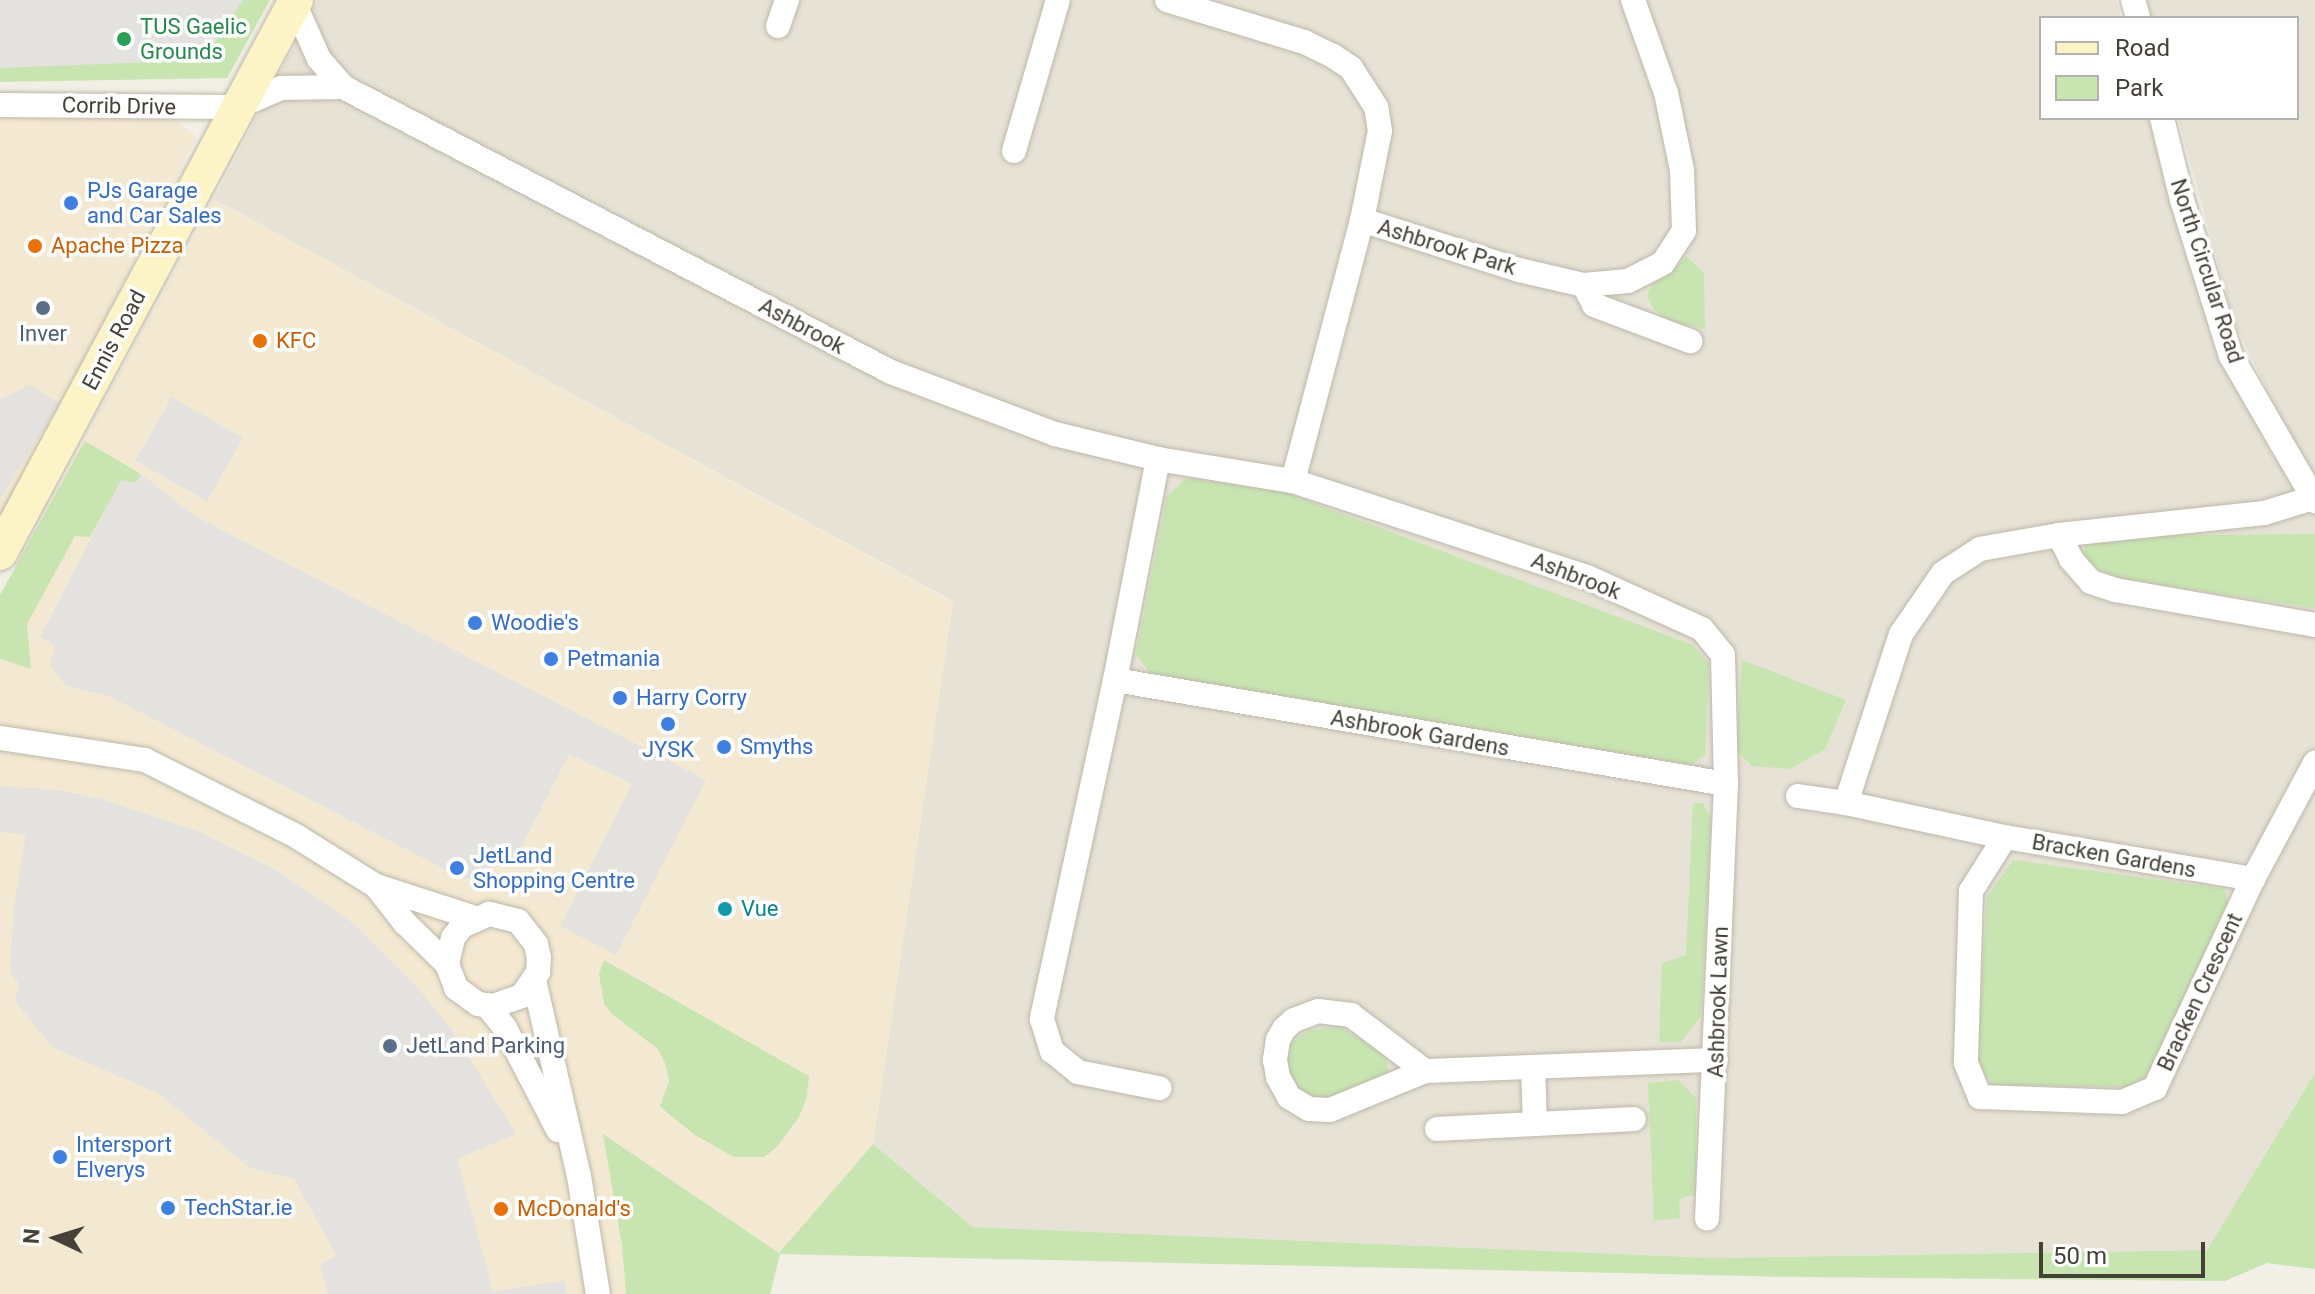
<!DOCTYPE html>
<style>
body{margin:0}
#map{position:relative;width:2315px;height:1294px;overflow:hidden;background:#f2f0e6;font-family:Roboto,sans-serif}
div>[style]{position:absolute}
.residential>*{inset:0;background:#e6e2d5}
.commercial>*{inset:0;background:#f3e9d2}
.green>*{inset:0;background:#c8e5b1}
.parking>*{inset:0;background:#e4e2de;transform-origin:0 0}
.roads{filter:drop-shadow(0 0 2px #bdb8aa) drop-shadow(0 0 2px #bdb8aa)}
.minor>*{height:24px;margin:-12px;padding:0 12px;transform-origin:12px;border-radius:12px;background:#fff}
.secondary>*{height:34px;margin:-17px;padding:0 17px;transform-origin:17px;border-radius:17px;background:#fcf4c7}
.dots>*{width:22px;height:22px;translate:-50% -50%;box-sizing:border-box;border:4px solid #fff;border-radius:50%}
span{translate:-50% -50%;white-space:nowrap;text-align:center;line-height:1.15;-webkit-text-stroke:7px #fff;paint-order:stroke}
.leisure-label{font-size:22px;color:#27864d}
.left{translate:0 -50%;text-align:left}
.street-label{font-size:22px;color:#454136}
.shop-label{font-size:22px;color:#366cbe}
.food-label{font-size:22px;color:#c56008}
.service-label{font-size:22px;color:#4e5e75}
.culture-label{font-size:22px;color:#0d838f}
.legend{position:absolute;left:2039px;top:16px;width:260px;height:104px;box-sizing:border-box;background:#fff;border:2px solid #b5b3af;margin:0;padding:10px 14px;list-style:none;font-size:24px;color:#454136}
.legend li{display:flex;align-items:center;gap:16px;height:40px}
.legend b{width:40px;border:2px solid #b5b3af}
.north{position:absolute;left:16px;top:1198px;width:80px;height:80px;-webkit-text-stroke:6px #fff;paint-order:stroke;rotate:274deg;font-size:22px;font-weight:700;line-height:32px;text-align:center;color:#454136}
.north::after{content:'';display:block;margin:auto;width:28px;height:36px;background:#454136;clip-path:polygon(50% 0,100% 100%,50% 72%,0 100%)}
.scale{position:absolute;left:2039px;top:1242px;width:166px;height:36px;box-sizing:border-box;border:4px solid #454136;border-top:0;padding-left:10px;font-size:24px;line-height:28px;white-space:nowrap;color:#454136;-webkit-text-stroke:6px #fff;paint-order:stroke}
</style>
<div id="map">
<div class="residential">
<i style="clip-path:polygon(318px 0,2116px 0,2121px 18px,2041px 18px,2041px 118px,2150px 118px,2209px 326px,2272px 455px,2315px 507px,2315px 1073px,2207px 1250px,1712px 1258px,973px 1227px,873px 1144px,953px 601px,214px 199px)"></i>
<i style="clip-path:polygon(2146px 0,2315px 0,2315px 475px,2282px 422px,2234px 321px,2178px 118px,2297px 118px,2297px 18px,2151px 18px)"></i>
</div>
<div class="commercial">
<i style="clip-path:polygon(0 116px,158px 118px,176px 121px,196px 137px,72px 384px,0 516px)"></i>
<i style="clip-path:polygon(214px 199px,953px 602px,873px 1144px,779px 1253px,604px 1135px,622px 1246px,626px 1294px,0 1294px,0 595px)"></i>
</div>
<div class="green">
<i style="clip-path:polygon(0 0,270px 0,227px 78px,0 82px)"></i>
<i style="clip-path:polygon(1686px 256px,1704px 273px,1705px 329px,1673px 322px,1655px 311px,1647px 297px,1651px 285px,1674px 270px)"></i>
<i style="clip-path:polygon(85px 441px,141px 474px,136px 483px,121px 481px,90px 537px,75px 536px,27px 624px,31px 669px,0 659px,0 595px)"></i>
<i style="clip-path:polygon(1186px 478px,1284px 492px,1693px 645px,1709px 664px,1705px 755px,1691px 765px,1151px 674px,1136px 654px,1167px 496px)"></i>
<i style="clip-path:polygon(2315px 534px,2315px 608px,2124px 579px,2093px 567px,2083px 555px,2087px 541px,2104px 536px)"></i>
<i style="clip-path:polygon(1742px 660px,1846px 700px,1825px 749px,1790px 769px,1752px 766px,1736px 750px)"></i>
<i style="clip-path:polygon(1693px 803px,1703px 803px,1711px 820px,1701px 1016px,1681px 1042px,1659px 1042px,1662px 963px,1686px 955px)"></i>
<i style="clip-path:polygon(2013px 860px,2225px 889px,2229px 912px,2147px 1076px,2128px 1087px,1993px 1085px,1977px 1062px,1987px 897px)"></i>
<i style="clip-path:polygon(604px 960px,809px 1076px,807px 1097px,799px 1117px,777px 1147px,764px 1157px,734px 1157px,695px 1135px,664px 1110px,660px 1106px,669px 1081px,665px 1063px,658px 1049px,613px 1015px,604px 1004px,599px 974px)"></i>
<i style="clip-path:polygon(1340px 1027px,1385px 1054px,1389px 1073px,1328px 1100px,1310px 1101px,1298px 1093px,1282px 1056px,1288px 1045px,1309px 1030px)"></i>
<i style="clip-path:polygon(2315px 1073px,2315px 1269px,2267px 1263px,2225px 1281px,1796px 1277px,780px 1254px,770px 1294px,626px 1294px,622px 1246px,603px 1134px,779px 1253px,873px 1144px,973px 1227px,1712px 1258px,2207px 1250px)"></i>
<i style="clip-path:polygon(1678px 1080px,1696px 1098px,1696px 1194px,1679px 1199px,1680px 1218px,1654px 1221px,1648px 1083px)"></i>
</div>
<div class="parking">
<i style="clip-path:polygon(0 0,243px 0,203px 60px,0 68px)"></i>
<i style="clip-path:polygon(30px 385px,60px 403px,0 499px,0 399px)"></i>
<i style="left:172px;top:397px;width:82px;height:73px;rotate:30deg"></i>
<i style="clip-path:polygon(141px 474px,195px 516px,706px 780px,616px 955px,560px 926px,632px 784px,569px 754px,513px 863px,500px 857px,482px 878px,464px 879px,109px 696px,66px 686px,53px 670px,50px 662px,55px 645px,40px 637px,121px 480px,136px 483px)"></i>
<i style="clip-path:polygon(0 786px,57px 790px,98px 798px,200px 832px,277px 870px,354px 924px,418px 988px,452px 1030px,516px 1134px,457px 1159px,493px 1291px,564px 1281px,567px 1294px,328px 1294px,320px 1264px,337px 1256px,294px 1179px,250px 1168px,159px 1094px,52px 1047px,15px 1001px,19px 984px,10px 972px,14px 906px,26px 835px,0 831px)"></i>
</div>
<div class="roads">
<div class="minor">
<i style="left:2133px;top:0;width:19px;rotate:74deg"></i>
<i style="left:294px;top:3px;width:61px;rotate:65.9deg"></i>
<i style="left:319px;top:59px;width:37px;rotate:49deg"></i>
<i style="left:778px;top:26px;width:28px;rotate:-71deg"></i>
<i style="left:0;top:105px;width:237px;rotate:0.5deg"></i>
<i style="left:237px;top:107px;width:48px;rotate:-23.4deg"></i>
<i style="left:281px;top:88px;width:62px;rotate:-0.9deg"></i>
<i style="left:343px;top:87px;width:618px;rotate:27.48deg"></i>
<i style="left:891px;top:372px;width:175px;rotate:20.7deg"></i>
<i style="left:1055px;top:434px;width:106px;rotate:13.6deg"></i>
<i style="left:1158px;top:459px;width:137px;rotate:9.3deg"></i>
<i style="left:1293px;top:481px;width:270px;rotate:-75.2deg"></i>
<i style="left:1362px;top:220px;width:91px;rotate:-78.6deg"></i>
<i style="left:1380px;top:131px;width:24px;rotate:-99deg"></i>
<i style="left:1376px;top:107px;width:46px;rotate:-122.7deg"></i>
<i style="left:1351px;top:68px;width:22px;rotate:-146deg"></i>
<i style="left:1333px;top:56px;width:32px;rotate:-154deg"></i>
<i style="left:1304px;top:42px;width:143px;rotate:-163deg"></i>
<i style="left:2162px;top:118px;width:84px;rotate:76.3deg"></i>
<i style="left:2182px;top:200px;width:164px;rotate:72.6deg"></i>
<i style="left:2231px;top:356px;width:168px;rotate:59.9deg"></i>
<i style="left:1014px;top:151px;width:157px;rotate:-73.8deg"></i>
<i style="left:1362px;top:220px;width:165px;rotate:17.7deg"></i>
<i style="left:1519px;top:270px;width:67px;rotate:13deg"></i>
<i style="left:1584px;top:285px;width:44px;rotate:-5.2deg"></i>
<i style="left:1628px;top:281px;width:39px;rotate:-27deg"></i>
<i style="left:1663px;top:263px;width:38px;rotate:-57deg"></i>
<i style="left:1684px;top:231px;width:61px;rotate:-91.9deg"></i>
<i style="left:1682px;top:170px;width:79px;rotate:-101.7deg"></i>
<i style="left:1666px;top:93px;width:99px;rotate:-109.5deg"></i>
<i style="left:1584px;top:285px;width:22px;rotate:63deg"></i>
<i style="left:1594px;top:305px;width:103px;rotate:20.6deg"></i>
<i style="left:1158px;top:459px;width:225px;rotate:101deg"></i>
<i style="left:1115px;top:680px;width:620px;rotate:9.66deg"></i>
<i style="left:1293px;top:481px;width:309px;rotate:18.1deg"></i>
<i style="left:1587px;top:577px;width:126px;rotate:24.3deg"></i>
<i style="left:1702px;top:629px;width:33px;rotate:51deg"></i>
<i style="left:1723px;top:655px;width:129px;rotate:88.7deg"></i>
<i style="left:1726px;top:784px;width:435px;rotate:92.5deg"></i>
<i style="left:2313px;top:498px;width:51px;rotate:163deg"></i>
<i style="left:2264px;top:513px;width:206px;rotate:173.9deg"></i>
<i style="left:2059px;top:535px;width:80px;rotate:170deg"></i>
<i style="left:1980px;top:549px;width:44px;rotate:147deg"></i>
<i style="left:1943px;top:573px;width:74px;rotate:124.5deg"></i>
<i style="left:1901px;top:634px;width:178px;rotate:108deg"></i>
<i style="left:1846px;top:803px;width:163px;rotate:12.1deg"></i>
<i style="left:2005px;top:837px;width:252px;rotate:9.6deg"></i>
<i style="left:2253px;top:879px;width:132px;rotate:-61.9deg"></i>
<i style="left:2059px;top:535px;width:27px;rotate:63deg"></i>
<i style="left:2071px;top:559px;width:30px;rotate:49deg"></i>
<i style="left:2091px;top:582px;width:25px;rotate:18deg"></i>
<i style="left:2115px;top:590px;width:203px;rotate:9.9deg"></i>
<i style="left:1115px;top:680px;width:347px;rotate:102.2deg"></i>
<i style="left:1042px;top:1019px;width:34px;rotate:73deg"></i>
<i style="left:1052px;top:1051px;width:33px;rotate:39deg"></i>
<i style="left:1078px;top:1072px;width:83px;rotate:11.2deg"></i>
<i style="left:0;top:738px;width:147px;rotate:8.6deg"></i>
<i style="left:145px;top:760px;width:169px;rotate:26.7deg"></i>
<i style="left:296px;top:836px;width:94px;rotate:32deg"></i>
<i style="left:376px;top:886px;width:104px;rotate:17.9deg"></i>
<i style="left:1798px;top:796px;width:49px;rotate:8.3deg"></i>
<i style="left:2005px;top:837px;width:64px;rotate:122.2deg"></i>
<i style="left:1971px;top:891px;width:172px;rotate:91.7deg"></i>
<i style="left:1966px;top:1063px;width:37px;rotate:68deg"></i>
<i style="left:1980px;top:1097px;width:142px;rotate:2deg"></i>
<i style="left:2122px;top:1102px;width:36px;rotate:-23deg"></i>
<i style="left:2155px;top:1088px;width:231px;rotate:-64.9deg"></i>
<i style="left:376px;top:886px;width:47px;rotate:51.9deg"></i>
<i style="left:405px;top:923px;width:59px;rotate:44.3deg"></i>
<i style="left:447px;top:964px;width:26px;rotate:69deg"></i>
<i style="left:456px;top:988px;width:27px;rotate:36deg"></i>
<i style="left:478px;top:1004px;width:15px;rotate:8deg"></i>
<i style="left:493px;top:1006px;width:31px;rotate:-19deg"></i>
<i style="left:522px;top:996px;width:29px;rotate:-56deg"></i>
<i style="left:538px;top:972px;width:14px;rotate:-86deg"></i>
<i style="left:539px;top:958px;width:14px;rotate:-102deg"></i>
<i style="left:536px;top:944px;width:29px;rotate:-128deg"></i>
<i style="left:518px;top:921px;width:30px;rotate:-166deg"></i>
<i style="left:489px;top:914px;width:30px;rotate:156deg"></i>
<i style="left:462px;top:926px;width:15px;rotate:127deg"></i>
<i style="left:453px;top:938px;width:27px;rotate:103deg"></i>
<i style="left:534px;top:980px;width:201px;rotate:77.1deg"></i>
<i style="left:579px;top:1176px;width:120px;rotate:80.9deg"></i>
<i style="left:487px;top:1005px;width:29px;rotate:52deg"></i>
<i style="left:505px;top:1028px;width:115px;rotate:62.5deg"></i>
<i style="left:1533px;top:1067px;width:57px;rotate:88deg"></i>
<i style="left:1425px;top:1071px;width:93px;rotate:-142.9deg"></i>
<i style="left:1351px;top:1015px;width:33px;rotate:-173deg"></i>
<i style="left:1318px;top:1011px;width:26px;rotate:159deg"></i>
<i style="left:1294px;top:1020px;width:13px;rotate:138deg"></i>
<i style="left:1284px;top:1029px;width:13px;rotate:119deg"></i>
<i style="left:1278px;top:1040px;width:20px;rotate:99deg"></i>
<i style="left:1275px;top:1060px;width:17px;rotate:80deg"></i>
<i style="left:1278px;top:1077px;width:23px;rotate:61deg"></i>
<i style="left:1289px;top:1097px;width:23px;rotate:31deg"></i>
<i style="left:1309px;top:1109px;width:21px;rotate:3deg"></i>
<i style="left:1330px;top:1110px;width:103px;rotate:-22.3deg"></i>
<i style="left:1425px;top:1071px;width:291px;rotate:-2.2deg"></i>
<i style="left:1437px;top:1129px;width:197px;rotate:-2.9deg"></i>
</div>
<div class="secondary">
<i style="left:0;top:553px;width:627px;rotate:-61.84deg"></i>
</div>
</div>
<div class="dots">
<i style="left:124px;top:39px;background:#2e9e5b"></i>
<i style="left:71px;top:203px;background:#3f7fe0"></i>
<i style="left:35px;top:246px;background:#e8710a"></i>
<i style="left:43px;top:308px;background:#5c6f8a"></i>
<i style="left:260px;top:341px;background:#e8710a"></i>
<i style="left:475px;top:623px;background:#3f7fe0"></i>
<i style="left:551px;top:659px;background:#3f7fe0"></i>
<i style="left:620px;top:698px;background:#3f7fe0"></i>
<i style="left:668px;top:724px;background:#3f7fe0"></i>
<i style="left:724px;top:747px;background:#3f7fe0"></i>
<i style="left:457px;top:868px;background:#3f7fe0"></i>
<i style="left:725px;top:909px;background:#0f9aa8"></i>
<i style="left:390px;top:1046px;background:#5c6f8a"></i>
<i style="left:60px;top:1157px;background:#3f7fe0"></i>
<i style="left:168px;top:1208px;background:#3f7fe0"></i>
<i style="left:501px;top:1209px;background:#e8710a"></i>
</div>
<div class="leisure-label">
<span class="left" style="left:140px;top:39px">TUS Gaelic<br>Grounds</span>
</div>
<div class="street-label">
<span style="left:119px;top:106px;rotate:1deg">Corrib Drive</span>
<span style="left:1447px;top:247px;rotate:17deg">Ashbrook Park</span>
<span style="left:2207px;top:271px;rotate:72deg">North Circular Road</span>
<span style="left:802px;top:326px;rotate:28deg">Ashbrook</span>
<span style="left:114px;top:340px;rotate:-62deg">Ennis Road</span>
<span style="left:1576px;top:576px;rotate:21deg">Ashbrook</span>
<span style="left:1420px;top:733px;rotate:10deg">Ashbrook Gardens</span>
<span style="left:2114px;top:856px;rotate:10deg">Bracken Gardens</span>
<span style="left:2200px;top:992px;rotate:-65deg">Bracken Crescent</span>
<span style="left:1718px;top:1002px;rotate:-88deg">Ashbrook Lawn</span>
</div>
<div class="shop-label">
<span class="left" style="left:87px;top:203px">PJs Garage<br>and Car Sales</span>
<span class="left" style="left:491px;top:623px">Woodie's</span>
<span class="left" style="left:567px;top:659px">Petmania</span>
<span class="left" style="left:636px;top:698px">Harry Corry</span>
<span class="left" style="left:740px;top:747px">Smyths</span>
<span style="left:668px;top:750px">JYSK</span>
<span class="left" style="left:473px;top:868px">JetLand<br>Shopping Centre</span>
<span class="left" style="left:76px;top:1157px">Intersport<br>Elverys</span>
<span class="left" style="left:184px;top:1208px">TechStar.ie</span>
</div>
<div class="food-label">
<span class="left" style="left:51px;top:246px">Apache Pizza</span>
<span class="left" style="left:276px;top:341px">KFC</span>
<span class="left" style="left:517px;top:1209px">McDonald's</span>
</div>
<div class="service-label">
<span style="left:43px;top:334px">Inver</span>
<span class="left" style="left:406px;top:1046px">JetLand Parking</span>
</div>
<div class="culture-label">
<span class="left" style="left:741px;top:909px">Vue</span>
</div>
<ul class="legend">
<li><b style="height:10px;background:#fcf4c7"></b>Road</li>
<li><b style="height:22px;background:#c8e5b1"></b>Park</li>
</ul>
<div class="north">N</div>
<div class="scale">50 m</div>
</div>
